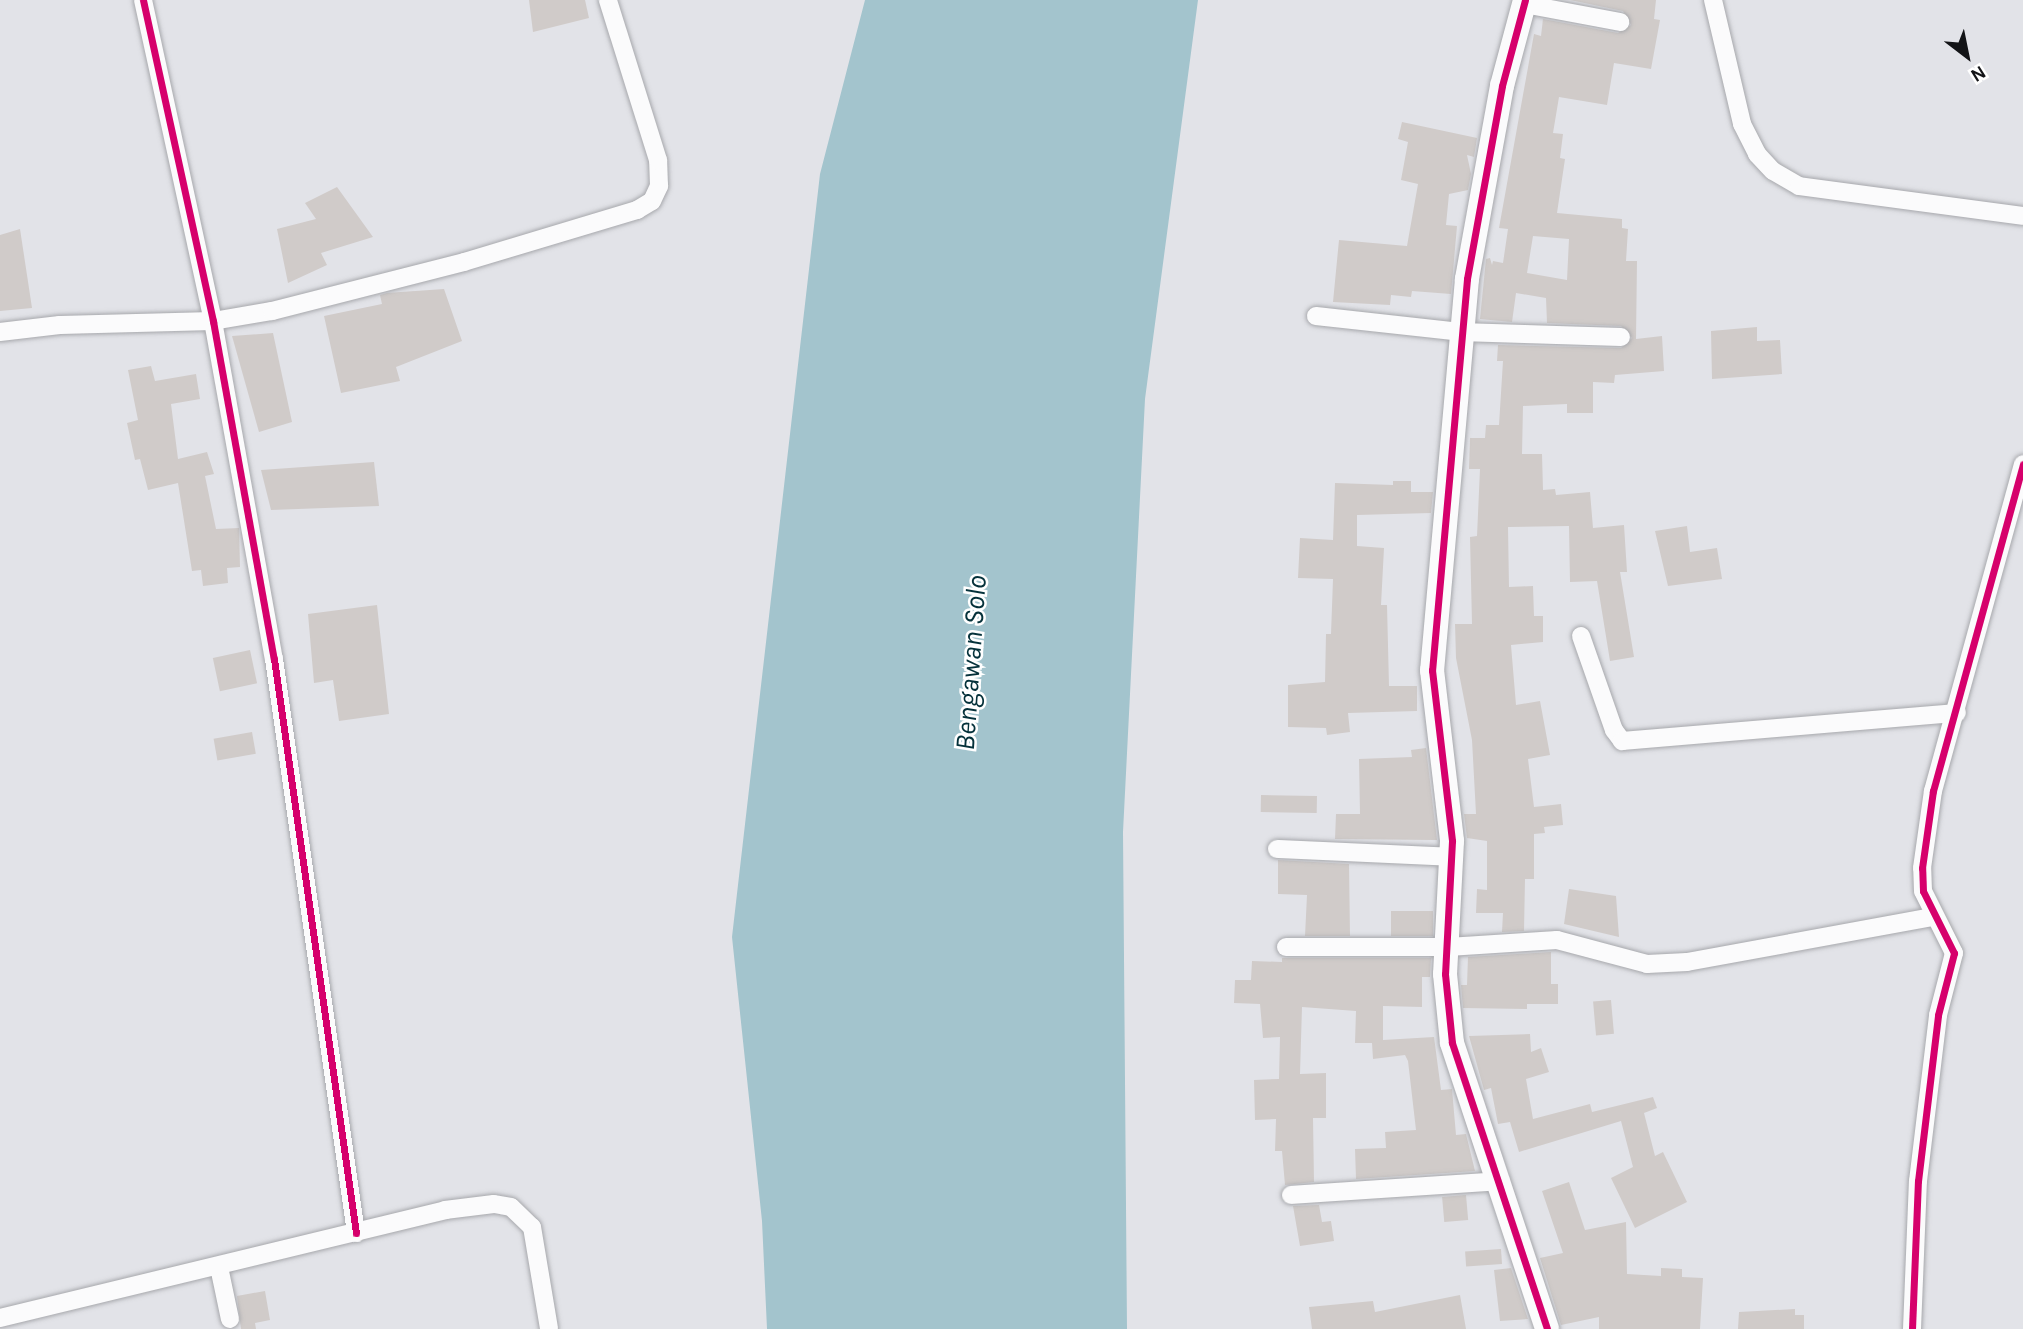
<!DOCTYPE html>
<style>
body{margin:0}
#map{position:relative;width:2023px;height:1329px;overflow:hidden;background:#e2e3e8;font-family:Karla,sans-serif}
div>[style]{position:absolute}
.water>*{inset:0;background:#a3c4cd}
.building>*{inset:0;background:#d0cbc9;transform-origin:0 0}
.roads{filter:drop-shadow(0 0 2px #a7a8ac) drop-shadow(0 0 2px #a7a8ac)}
.street>*{height:18px;margin:-9px;padding:0 9px;transform-origin:9px;border-radius:9px;background:#fbfbfc}
.secondary>*{height:24px;margin:-12px;padding:0 12px;transform-origin:12px;border-radius:12px;background:#fbfbfc}
.cycleway>*{height:7px;margin:-3.5px;padding:0 3.5px;transform-origin:3.5px;border-radius:3.5px;background:#d6006c}
span{translate:-50% -50%;white-space:nowrap;text-align:center;line-height:1.15;-webkit-text-stroke:5px #fff;paint-order:stroke}
.water-label{font-size:28px;color:#04313a;font-style:italic}
.north{position:absolute;left:1932px;top:21px;width:70px;height:70px;-webkit-text-stroke:5px #fff;paint-order:stroke;rotate:148deg;font-size:19px;font-weight:700;line-height:28px;text-align:center;color:#131417}
.north::after{content:'';display:block;margin:auto;width:24px;height:32px;background:#131417;clip-path:polygon(50% 0,100% 100%,50% 72%,0 100%)}
</style>
<div id="map">
<div class="water">
<i style="clip-path:polygon(865px 0,1198px 0,1145px 399px,1123px 832px,1127px 1329px,767px 1329px,762px 1221px,732px 937px,820px 174px)"></i>
</div>
<div class="building">
<i style="clip-path:polygon(529px 0,585px 0,589px 18px,533px 32px)"></i>
<i style="clip-path:polygon(evenodd,1570px 0,1656px 0,1654px 19px,1660px 20px,1651px 69px,1614px 63px,1607px 105px,1559px 97px,1553px 133px,1563px 134px,1560px 158px,1565px 159px,1557px 213px,1622px 219px,1622px 228px,1628px 229px,1626px 261px,1637px 261px,1636px 339px,1662px 336px,1664px 371px,1615px 375px,1614px 383px,1593px 382px,1593px 413px,1567px 413px,1567px 404px,1523px 406px,1522px 454px,1542px 454px,1543px 490px,1555px 489px,1556px 495px,1590px 492px,1593px 528px,1624px 525px,1627px 572px,1620px 572px,1634px 657px,1610px 661px,1597px 581px,1570px 582px,1569px 526px,1508px 527px,1509px 587px,1533px 586px,1534px 616px,1543px 616px,1543px 642px,1511px 645px,1516px 705px,1540px 701px,1550px 755px,1528px 759px,1534px 807px,1561px 804px,1563px 825px,1544px 827px,1545px 833px,1534px 834px,1534px 879px,1525px 879px,1524px 931px,1502px 932px,1503px 913px,1476px 913px,1477px 889px,1487px 890px,1487px 841px,1467px 838px,1464px 814px,1476px 814px,1472px 740px,1456px 658px,1455px 624px,1472px 624px,1470px 537px,1477px 536px,1480px 469px,1469px 469px,1470px 438px,1485px 438px,1486px 425px,1499px 425px,1503px 361px,1497px 361px,1498px 345px,1621px 348px,1632px 338px,1621px 326px,1547px 323px,1546px 298px,1516px 293px,1512px 322px,1480px 319px,1486px 259px,1490px 258px,1492px 265px,1493px 261px,1503px 263px,1508px 229px,1499px 228px,1534px 34px,1541px 36px,1543px 19px,1618px 33px,1631px 25px,1623px 11px,1570px 0,1533px 236px,1569px 239px,1567px 280px,1527px 273px,1533px 236px)"></i>
<i style="clip-path:polygon(1402px 122px,1477px 138px,1474px 157px,1467px 155px,1471px 174px,1468px 190px,1449px 194px,1446px 225px,1457px 226px,1451px 294px,1412px 291px,1411px 297px,1391px 295px,1390px 305px,1333px 302px,1339px 240px,1407px 246px,1418px 184px,1401px 180px,1408px 142px,1398px 139px)"></i>
<i style="clip-path:polygon(337px 187px,373px 237px,321px 253px,327px 265px,288px 283px,277px 229px,316px 219px,305px 203px)"></i>
<i style="clip-path:polygon(20px 229px,32px 308px,0 311px,0 235px)"></i>
<i style="clip-path:polygon(444px 289px,462px 341px,396px 367px,400px 381px,341px 393px,324px 316px,382px 304px,380px 295px,387px 293px)"></i>
<i style="clip-path:polygon(1757px 327px,1757px 341px,1780px 340px,1782px 374px,1712px 379px,1711px 331px)"></i>
<i style="clip-path:polygon(273px 333px,292px 422px,259px 432px,232px 336px)"></i>
<i style="clip-path:polygon(151px 366px,155px 381px,196px 374px,200px 399px,171px 404px,178px 459px,207px 452px,214px 474px,205px 476px,216px 529px,239px 528px,240px 567px,227px 568px,228px 583px,203px 586px,201px 570px,192px 571px,178px 483px,148px 490px,140px 459px,135px 460px,127px 423px,138px 420px,128px 370px)"></i>
<i style="clip-path:polygon(374px 462px,379px 506px,271px 510px,261px 470px)"></i>
<i style="clip-path:polygon(1393px 481px,1411px 481px,1411px 492px,1433px 492px,1431px 513px,1357px 515px,1357px 546px,1384px 548px,1381px 605px,1387px 605px,1389px 686px,1417px 686px,1417px 711px,1348px 713px,1350px 732px,1327px 735px,1326px 728px,1288px 727px,1288px 685px,1325px 682px,1326px 634px,1331px 634px,1333px 579px,1298px 578px,1300px 538px,1333px 540px,1335px 483px,1393px 485px)"></i>
<i style="clip-path:polygon(1687px 526px,1690px 552px,1717px 548px,1722px 579px,1668px 586px,1655px 531px)"></i>
<i style="clip-path:polygon(377px 605px,389px 714px,339px 721px,333px 680px,314px 683px,308px 614px)"></i>
<i style="left:250px;top:650px;width:34px;height:38px;rotate:78deg"></i>
<i style="left:252px;top:732px;width:22px;height:39px;rotate:80deg"></i>
<i style="clip-path:polygon(1426px 748px,1437px 840px,1335px 839px,1336px 814px,1360px 814px,1359px 759px,1412px 757px,1411px 750px)"></i>
<i style="left:1261px;top:795px;width:56px;height:17px;rotate:1deg"></i>
<i style="clip-path:polygon(1278px 860px,1349px 864px,1350px 936px,1305px 936px,1307px 895px,1278px 894px)"></i>
<i style="clip-path:polygon(1569px 889px,1616px 896px,1619px 937px,1564px 924px)"></i>
<i style="left:1391px;top:911px;width:42px;height:25px"></i>
<i style="clip-path:polygon(1551px 952px,1551px 984px,1558px 984px,1558px 1004px,1527px 1004px,1527px 1009px,1463px 1008px,1461px 985px,1467px 985px,1468px 957px)"></i>
<i style="clip-path:polygon(1282px 958px,1431px 958px,1430px 977px,1422px 977px,1422px 1007px,1383px 1006px,1383px 1040px,1434px 1037px,1441px 1090px,1452px 1089px,1456px 1135px,1466px 1134px,1475px 1171px,1356px 1179px,1355px 1149px,1386px 1148px,1385px 1132px,1416px 1130px,1408px 1061px,1405px 1055px,1373px 1059px,1372px 1043px,1355px 1043px,1356px 1011px,1302px 1007px,1300px 1074px,1326px 1073px,1326px 1118px,1313px 1118px,1314px 1182px,1285px 1185px,1282px 1151px,1275px 1151px,1276px 1119px,1255px 1120px,1254px 1080px,1279px 1079px,1280px 1037px,1263px 1038px,1260px 1004px,1234px 1003px,1235px 980px,1251px 980px,1252px 961px,1282px 962px)"></i>
<i style="left:1611px;top:1000px;width:34px;height:18px;rotate:85deg"></i>
<i style="clip-path:polygon(1530px 1034px,1531px 1052px,1541px 1048px,1549px 1072px,1526px 1079px,1533px 1119px,1590px 1104px,1592px 1112px,1653px 1097px,1657px 1108px,1644px 1113px,1655px 1156px,1663px 1152px,1687px 1202px,1635px 1228px,1611px 1178px,1633px 1167px,1621px 1121px,1519px 1152px,1510px 1122px,1498px 1124px,1491px 1088px,1484px 1090px,1469px 1036px)"></i>
<i style="clip-path:polygon(1569px 1182px,1585px 1230px,1626px 1222px,1627px 1274px,1661px 1276px,1661px 1268px,1682px 1269px,1682px 1277px,1703px 1278px,1700px 1329px,1599px 1329px,1599px 1317px,1561px 1325px,1540px 1258px,1563px 1253px,1542px 1191px)"></i>
<i style="left:1466px;top:1195px;width:25px;height:24px;rotate:85deg"></i>
<i style="clip-path:polygon(1319px 1205px,1322px 1222px,1331px 1221px,1334px 1241px,1300px 1246px,1293px 1206px)"></i>
<i style="left:1501px;top:1249px;width:15px;height:36px;rotate:86deg"></i>
<i style="clip-path:polygon(1511px 1268px,1528px 1319px,1500px 1321px,1494px 1270px)"></i>
<i style="clip-path:polygon(265px 1291px,270px 1320px,255px 1323px,256px 1329px,241px 1329px,237px 1296px)"></i>
<i style="clip-path:polygon(1460px 1295px,1466px 1329px,1312px 1329px,1309px 1307px,1373px 1301px,1375px 1312px)"></i>
<i style="clip-path:polygon(1795px 1309px,1795px 1315px,1804px 1315px,1804px 1329px,1738px 1329px,1739px 1312px)"></i>
</div>
<div class="roads">
<div class="street">
<i style="left:143px;top:0;width:329px;rotate:77.7deg"></i>
<i style="left:213px;top:321px;width:343px;rotate:79.8deg"></i>
<i style="left:274px;top:659px;width:580px;rotate:81.87deg"></i>
<i style="left:1713px;top:0;width:127px;rotate:76.8deg"></i>
<i style="left:1742px;top:124px;width:34px;rotate:63deg"></i>
<i style="left:1757px;top:154px;width:23px;rotate:47deg"></i>
<i style="left:1773px;top:171px;width:30px;rotate:30deg"></i>
<i style="left:1799px;top:186px;width:226px;rotate:7.6deg"></i>
<i style="left:1524px;top:4px;width:98px;rotate:10.6deg"></i>
<i style="left:1316px;top:316px;width:145px;rotate:6.3deg"></i>
<i style="left:1460px;top:332px;width:161px;rotate:1.8deg"></i>
<i style="left:0;top:332px;width:60px;rotate:-6.7deg"></i>
<i style="left:60px;top:325px;width:153px;rotate:-1.5deg"></i>
<i style="left:213px;top:321px;width:60px;rotate:-9.6deg"></i>
<i style="left:272px;top:311px;width:198px;rotate:-14.3deg"></i>
<i style="left:464px;top:262px;width:181px;rotate:-16.7deg"></i>
<i style="left:637px;top:210px;width:17px;rotate:-31deg"></i>
<i style="left:652px;top:201px;width:17px;rotate:-65deg"></i>
<i style="left:659px;top:186px;width:26px;rotate:-92deg"></i>
<i style="left:658px;top:160px;width:168px;rotate:-107.4deg"></i>
<i style="left:1581px;top:636px;width:100px;rotate:70.7deg"></i>
<i style="left:1614px;top:730px;width:14px;rotate:54deg"></i>
<i style="left:1622px;top:741px;width:336px;rotate:-4.8deg"></i>
<i style="left:1277px;top:849px;width:175px;rotate:2.6deg"></i>
<i style="left:1286px;top:947px;width:162px"></i>
<i style="left:1448px;top:947px;width:109px;rotate:-3.7deg"></i>
<i style="left:1557px;top:940px;width:93px;rotate:14.9deg"></i>
<i style="left:1647px;top:964px;width:40px;rotate:-2.9deg"></i>
<i style="left:1687px;top:962px;width:250px;rotate:-10.4deg"></i>
<i style="left:1291px;top:1195px;width:210px;rotate:-3.8deg"></i>
<i style="left:219px;top:1267px;width:53px;rotate:78.1deg"></i>
<i style="left:0;top:1318px;width:458px;rotate:-13.6deg"></i>
<i style="left:445px;top:1210px;width:49px;rotate:-7deg"></i>
<i style="left:494px;top:1204px;width:17px;rotate:10deg"></i>
<i style="left:511px;top:1207px;width:29px;rotate:44deg"></i>
<i style="left:532px;top:1227px;width:103px;rotate:80.5deg"></i>
<i style="left:1912px;top:1329px;width:148px;rotate:-87.7deg"></i>
<i style="left:1918px;top:1181px;width:167px;rotate:-83.1deg"></i>
<i style="left:1938px;top:1015px;width:64px;rotate:-75.5deg"></i>
<i style="left:1954px;top:953px;width:69px;rotate:-116.6deg"></i>
<i style="left:1923px;top:891px;width:23px;rotate:-92deg"></i>
<i style="left:1922px;top:868px;width:78px;rotate:-81.9deg"></i>
<i style="left:1933px;top:791px;width:339px;rotate:-74.6deg"></i>
</div>
<div class="secondary">
<i style="left:1525px;top:0;width:89px;rotate:105deg"></i>
<i style="left:1502px;top:86px;width:196px;rotate:100.3deg"></i>
<i style="left:1467px;top:279px;width:393px;rotate:95.1deg"></i>
<i style="left:1432px;top:670px;width:172px;rotate:83.3deg"></i>
<i style="left:1452px;top:841px;width:133px;rotate:93deg"></i>
<i style="left:1445px;top:974px;width:69px;rotate:84.2deg"></i>
<i style="left:1452px;top:1043px;width:301px;rotate:71.6deg"></i>
</div>
</div>
<div class="cycleway">
<i style="left:143px;top:0;width:329px;rotate:77.7deg"></i>
<i style="left:213px;top:321px;width:343px;rotate:79.8deg"></i>
<i style="left:274px;top:659px;width:580px;rotate:81.87deg"></i>
<i style="left:1525px;top:0;width:89px;rotate:105deg"></i>
<i style="left:1502px;top:86px;width:196px;rotate:100.3deg"></i>
<i style="left:1467px;top:279px;width:393px;rotate:95.1deg"></i>
<i style="left:1432px;top:670px;width:172px;rotate:83.3deg"></i>
<i style="left:1452px;top:841px;width:133px;rotate:93deg"></i>
<i style="left:1445px;top:974px;width:69px;rotate:84.2deg"></i>
<i style="left:1452px;top:1043px;width:301px;rotate:71.6deg"></i>
<i style="left:1912px;top:1329px;width:148px;rotate:-87.7deg"></i>
<i style="left:1918px;top:1181px;width:167px;rotate:-83.1deg"></i>
<i style="left:1938px;top:1015px;width:64px;rotate:-75.5deg"></i>
<i style="left:1954px;top:953px;width:69px;rotate:-116.6deg"></i>
<i style="left:1923px;top:891px;width:23px;rotate:-92deg"></i>
<i style="left:1922px;top:868px;width:78px;rotate:-81.9deg"></i>
<i style="left:1933px;top:791px;width:339px;rotate:-74.6deg"></i>
</div>
<div class="water-label">
<span style="left:971px;top:663px;rotate:-86deg">Bengawan Solo</span>
</div>
<div class="north">N</div>
</div>
